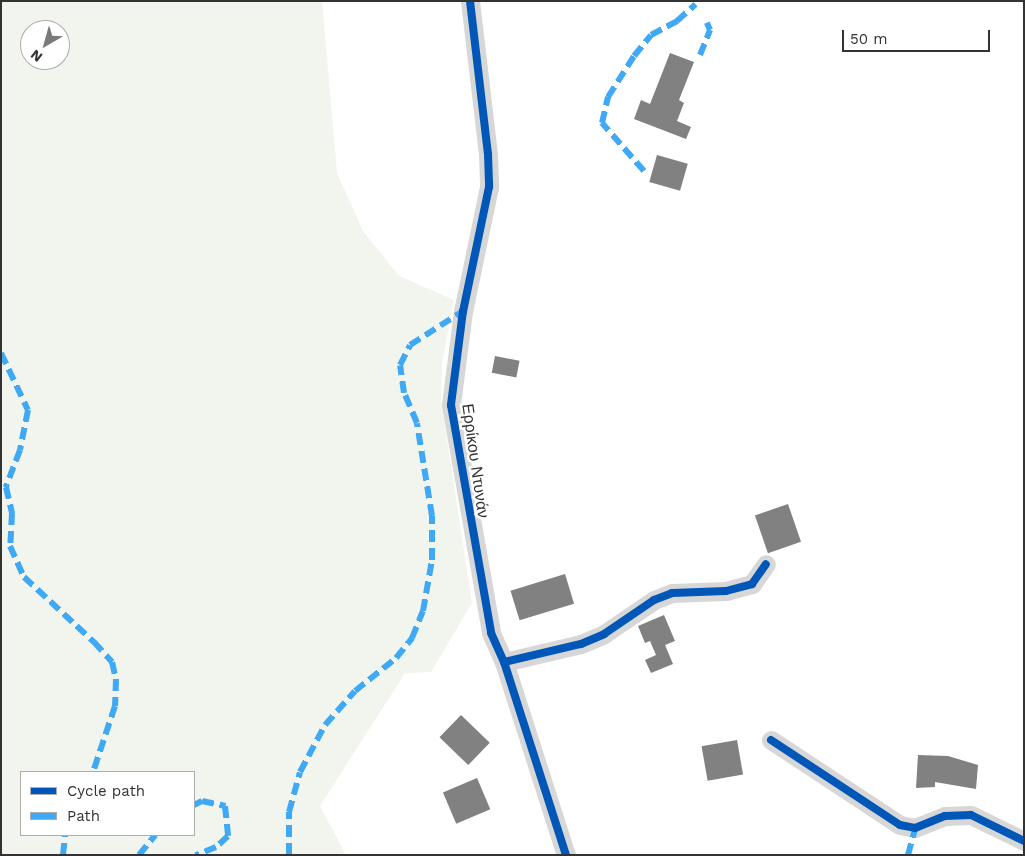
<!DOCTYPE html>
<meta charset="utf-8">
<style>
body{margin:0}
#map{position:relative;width:1025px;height:856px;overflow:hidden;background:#fff;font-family:"Work Sans",sans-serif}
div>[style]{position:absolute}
.green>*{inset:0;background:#f1f5ed}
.building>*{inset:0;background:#818181;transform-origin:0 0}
.minor>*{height:19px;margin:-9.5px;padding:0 9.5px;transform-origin:9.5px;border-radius:9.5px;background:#d7d7d7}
.quiet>*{height:6px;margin-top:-3px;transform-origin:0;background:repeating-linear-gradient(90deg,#3fa9f5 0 12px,transparent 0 18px)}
.cycleway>*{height:8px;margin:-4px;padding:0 4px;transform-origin:4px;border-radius:4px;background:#0057b8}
span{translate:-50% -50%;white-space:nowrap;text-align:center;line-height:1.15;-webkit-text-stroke:5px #fff;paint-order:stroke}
.street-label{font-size:16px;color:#333}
.frame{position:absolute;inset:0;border:2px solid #333;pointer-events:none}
.legend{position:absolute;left:20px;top:771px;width:175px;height:65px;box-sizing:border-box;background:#fff;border:1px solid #adadad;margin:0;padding:6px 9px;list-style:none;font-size:15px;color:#333}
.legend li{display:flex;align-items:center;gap:10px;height:25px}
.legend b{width:25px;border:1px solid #adadad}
.north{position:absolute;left:20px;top:20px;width:50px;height:50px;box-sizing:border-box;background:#fff;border:1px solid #adadad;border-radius:50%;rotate:218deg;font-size:14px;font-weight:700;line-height:20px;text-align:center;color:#333}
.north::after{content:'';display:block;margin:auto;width:18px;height:22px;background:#7a7a7a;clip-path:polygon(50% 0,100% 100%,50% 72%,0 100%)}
.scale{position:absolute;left:842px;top:30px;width:148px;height:22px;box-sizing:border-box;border:2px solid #333;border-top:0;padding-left:6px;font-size:15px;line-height:18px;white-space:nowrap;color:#333;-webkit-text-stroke:4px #fff;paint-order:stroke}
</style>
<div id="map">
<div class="green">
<i style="clip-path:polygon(evenodd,1px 1px,322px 1px,337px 173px,363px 231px,399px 276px,454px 300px,442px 363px,441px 400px,472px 603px,431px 672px,405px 673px,320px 806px,346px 855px,1px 855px,1px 1px,30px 30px,60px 30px,60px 60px,30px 60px,30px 30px,1px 1px,21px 772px,194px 772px,194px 835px,21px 835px,21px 772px)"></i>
</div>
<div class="building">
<i style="clip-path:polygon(670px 53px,694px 62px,679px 100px,684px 103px,677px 121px,691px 127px,686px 139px,634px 119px,641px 100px,650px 104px)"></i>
<i style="left:657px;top:155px;width:32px;height:28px;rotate:16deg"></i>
<i style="left:495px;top:356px;width:25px;height:17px;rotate:11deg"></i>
<i style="left:788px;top:504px;width:40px;height:35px;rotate:71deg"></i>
<i style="left:565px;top:574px;width:31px;height:57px;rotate:73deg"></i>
<i style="clip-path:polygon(664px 615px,675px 641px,665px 645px,673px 664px,651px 673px,645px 660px,656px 655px,650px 641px,645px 643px,638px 626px)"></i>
<i style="left:461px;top:715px;width:40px;height:31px;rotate:44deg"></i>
<i style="left:737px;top:740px;width:35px;height:36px;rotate:80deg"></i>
<i style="clip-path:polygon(918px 755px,948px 756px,978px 765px,976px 789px,935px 782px,935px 787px,916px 788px)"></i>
<i style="left:477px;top:778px;width:34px;height:37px;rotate:67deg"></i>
</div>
<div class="minor">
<i style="left:470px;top:1px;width:154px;rotate:83.3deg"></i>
<i style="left:488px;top:154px;width:33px;rotate:88deg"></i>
<i style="left:489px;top:187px;width:127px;rotate:101.8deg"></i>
<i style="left:463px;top:311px;width:95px;rotate:97.3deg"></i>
<i style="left:451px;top:405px;width:231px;rotate:80deg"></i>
<i style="left:491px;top:633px;width:32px;rotate:66deg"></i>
<i style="left:504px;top:662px;width:203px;rotate:72.2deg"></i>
<i style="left:504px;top:662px;width:79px;rotate:-13.2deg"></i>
<i style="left:581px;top:644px;width:25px;rotate:-23deg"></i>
<i style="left:604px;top:634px;width:60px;rotate:-34.2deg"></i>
<i style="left:654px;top:600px;width:19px;rotate:-21deg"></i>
<i style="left:672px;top:593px;width:54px;rotate:-2.1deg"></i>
<i style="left:726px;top:591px;width:27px;rotate:-15deg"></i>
<i style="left:752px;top:584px;width:24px;rotate:-55deg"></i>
<i style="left:771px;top:740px;width:154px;rotate:33.4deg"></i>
<i style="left:900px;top:825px;width:15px;rotate:11deg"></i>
<i style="left:915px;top:828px;width:32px;rotate:-22deg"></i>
<i style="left:945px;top:816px;width:26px;rotate:-2deg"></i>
<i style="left:971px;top:815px;width:59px;rotate:26.1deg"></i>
</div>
<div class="quiet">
<i style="left:700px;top:55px;width:27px;rotate:-68deg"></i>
<i style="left:710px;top:30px;width:8px;rotate:-113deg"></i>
<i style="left:644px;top:171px;width:64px;rotate:-131.2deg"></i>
<i style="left:602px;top:123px;width:27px;rotate:-77deg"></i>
<i style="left:608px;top:97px;width:49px;rotate:-57.6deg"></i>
<i style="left:634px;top:56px;width:27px;rotate:-51deg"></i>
<i style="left:651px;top:35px;width:30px;rotate:-28deg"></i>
<i style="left:677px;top:21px;width:25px;rotate:-42deg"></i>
<i style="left:1px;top:353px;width:63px;rotate:64.7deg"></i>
<i style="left:28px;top:410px;width:41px;rotate:101.3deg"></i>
<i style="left:20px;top:450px;width:40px;rotate:111deg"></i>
<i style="left:6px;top:487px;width:27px;rotate:77deg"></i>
<i style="left:12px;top:513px;width:33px;rotate:93deg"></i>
<i style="left:10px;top:546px;width:34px;rotate:66deg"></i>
<i style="left:24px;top:577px;width:96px;rotate:42.9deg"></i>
<i style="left:94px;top:642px;width:27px;rotate:48deg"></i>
<i style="left:112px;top:662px;width:17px;rotate:77deg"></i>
<i style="left:116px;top:679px;width:27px;rotate:92deg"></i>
<i style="left:115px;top:706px;width:70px;rotate:108.4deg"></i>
<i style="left:194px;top:805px;width:9px;rotate:-27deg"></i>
<i style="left:202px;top:801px;width:24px;rotate:12deg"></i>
<i style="left:225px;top:806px;width:30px;rotate:84deg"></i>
<i style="left:228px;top:836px;width:16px;rotate:137deg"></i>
<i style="left:216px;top:847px;width:22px;rotate:158deg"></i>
<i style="left:63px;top:855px;width:20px;rotate:-84deg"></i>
<i style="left:139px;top:855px;width:26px;rotate:-51deg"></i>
<i style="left:289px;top:855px;width:43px;rotate:-90deg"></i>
<i style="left:289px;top:812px;width:41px;rotate:-74.6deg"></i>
<i style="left:300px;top:772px;width:53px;rotate:-62deg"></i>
<i style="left:325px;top:725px;width:45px;rotate:-48.6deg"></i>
<i style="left:355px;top:691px;width:53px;rotate:-38.8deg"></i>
<i style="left:396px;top:658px;width:26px;rotate:-51deg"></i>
<i style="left:412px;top:638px;width:29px;rotate:-68deg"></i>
<i style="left:423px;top:611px;width:52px;rotate:-80deg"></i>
<i style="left:432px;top:560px;width:44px;rotate:-90deg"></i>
<i style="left:432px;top:516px;width:94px;rotate:-99.2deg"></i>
<i style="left:417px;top:423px;width:33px;rotate:-113deg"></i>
<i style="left:404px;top:393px;width:28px;rotate:-98deg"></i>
<i style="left:400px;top:365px;width:22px;rotate:-63deg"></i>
<i style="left:410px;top:345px;width:63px;rotate:-32.7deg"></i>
<i style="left:908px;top:855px;width:28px;rotate:-75deg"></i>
</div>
<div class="cycleway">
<i style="left:470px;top:1px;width:154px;rotate:83.3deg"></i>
<i style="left:488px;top:154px;width:33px;rotate:88deg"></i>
<i style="left:489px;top:187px;width:127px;rotate:101.8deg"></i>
<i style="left:463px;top:311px;width:95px;rotate:97.3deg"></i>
<i style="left:451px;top:405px;width:231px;rotate:80deg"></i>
<i style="left:491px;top:633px;width:32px;rotate:66deg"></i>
<i style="left:504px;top:662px;width:203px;rotate:72.2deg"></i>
<i style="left:504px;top:662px;width:79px;rotate:-13.2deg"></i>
<i style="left:581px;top:644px;width:25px;rotate:-23deg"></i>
<i style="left:604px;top:634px;width:60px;rotate:-34.2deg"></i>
<i style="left:654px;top:600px;width:19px;rotate:-21deg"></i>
<i style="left:672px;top:593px;width:54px;rotate:-2.1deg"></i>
<i style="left:726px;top:591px;width:27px;rotate:-15deg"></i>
<i style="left:752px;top:584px;width:24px;rotate:-55deg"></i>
<i style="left:771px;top:740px;width:154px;rotate:33.4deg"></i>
<i style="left:900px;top:825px;width:15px;rotate:11deg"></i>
<i style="left:915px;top:828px;width:32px;rotate:-22deg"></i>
<i style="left:945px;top:816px;width:26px;rotate:-2deg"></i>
<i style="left:971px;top:815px;width:59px;rotate:26.1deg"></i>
</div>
<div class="street-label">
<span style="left:475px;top:461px;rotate:82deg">Ερρίκου Ντυνάν</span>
</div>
<div class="frame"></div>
<ul class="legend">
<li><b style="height:6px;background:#0057b8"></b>Cycle path</li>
<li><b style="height:6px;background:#3fa9f5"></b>Path</li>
</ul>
<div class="north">N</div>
<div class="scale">50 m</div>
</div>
